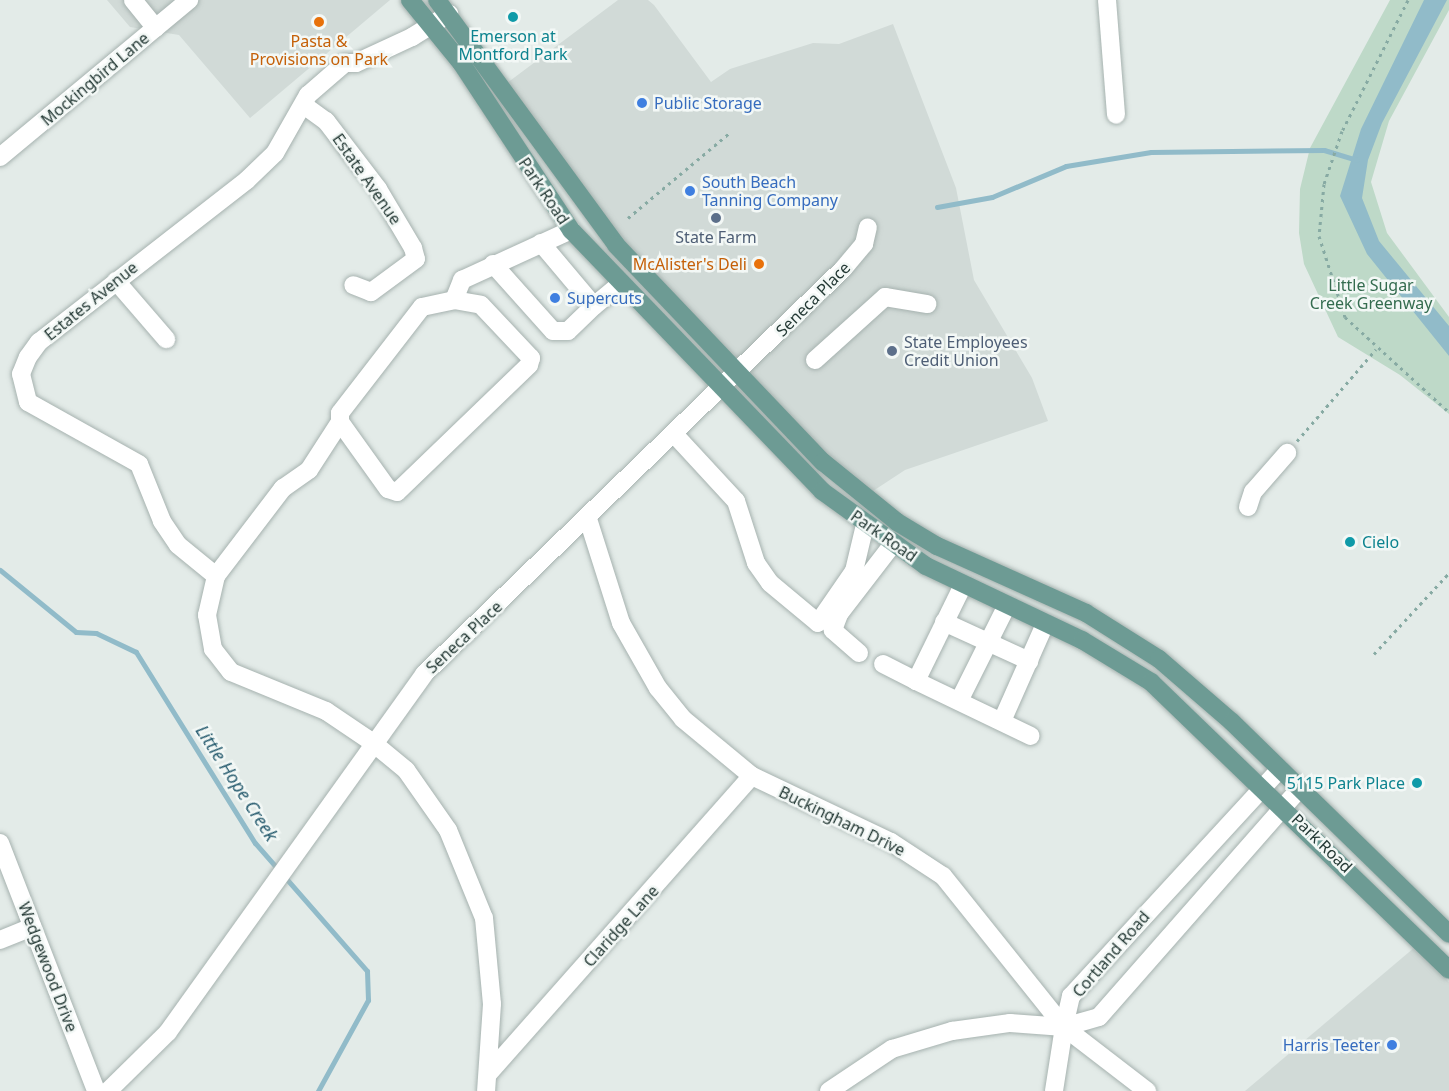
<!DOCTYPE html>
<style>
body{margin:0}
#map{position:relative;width:1449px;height:1091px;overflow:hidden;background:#e3ebe8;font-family:"Noto Sans",sans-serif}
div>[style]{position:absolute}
.built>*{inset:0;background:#d1dad7}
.green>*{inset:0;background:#bed9c8}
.water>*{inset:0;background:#91bbc9}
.stream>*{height:5px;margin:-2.5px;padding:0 2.5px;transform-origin:2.5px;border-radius:2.5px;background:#91bbc9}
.path>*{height:3px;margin-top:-1.5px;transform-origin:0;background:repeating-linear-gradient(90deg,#87aaa3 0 3px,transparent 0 7.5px)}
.roads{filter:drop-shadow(0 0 2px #a6b2af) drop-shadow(0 0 2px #a6b2af)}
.minor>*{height:18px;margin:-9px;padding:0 9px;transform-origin:9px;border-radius:9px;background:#fff}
.major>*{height:18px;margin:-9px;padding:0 9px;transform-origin:9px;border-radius:9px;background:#6d9b94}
.dots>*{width:16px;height:16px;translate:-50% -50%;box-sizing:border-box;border:3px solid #f3f8f6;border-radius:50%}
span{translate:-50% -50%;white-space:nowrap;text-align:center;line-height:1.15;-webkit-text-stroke:5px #f3f8f6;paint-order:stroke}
.culture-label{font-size:16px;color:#0d838f}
.left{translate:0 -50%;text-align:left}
.right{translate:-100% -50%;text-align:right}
.food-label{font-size:16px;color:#c56008}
.street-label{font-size:16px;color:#253a36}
.shop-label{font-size:16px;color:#366cbe}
.service-label{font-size:16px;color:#4e5e75}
.park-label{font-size:16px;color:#346c4f}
.water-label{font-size:18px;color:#265b6e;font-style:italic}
</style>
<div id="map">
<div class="built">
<i style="clip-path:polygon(107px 0,390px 0,250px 118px,179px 35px,130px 27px)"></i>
<i style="clip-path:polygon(618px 0,648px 0,654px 5px,711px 82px,730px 69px,813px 43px,839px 44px,893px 24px,956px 188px,974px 280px,1032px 378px,1048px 421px,905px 470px,870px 493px,815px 445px,626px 248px,507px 83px)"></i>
<i style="clip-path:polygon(1415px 947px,1449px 982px,1449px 1091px,1245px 1091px)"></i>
</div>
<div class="green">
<i style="clip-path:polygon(1390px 0,1449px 0,1449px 10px,1389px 121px,1371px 182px,1387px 233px,1449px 317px,1449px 414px,1400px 375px,1338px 337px,1304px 264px,1299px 233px,1300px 189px,1310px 148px)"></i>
</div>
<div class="water">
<i style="clip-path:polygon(1424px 0,1447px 0,1382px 123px,1368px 160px,1362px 198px,1379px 241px,1449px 326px,1449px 356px,1367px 254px,1340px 196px,1361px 129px)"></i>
</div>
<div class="stream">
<i style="left:937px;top:207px;width:56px;rotate:-10.3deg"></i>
<i style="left:992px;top:197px;width:80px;rotate:-22.7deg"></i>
<i style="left:1066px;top:166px;width:86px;rotate:-9.4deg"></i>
<i style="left:1151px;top:152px;width:173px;rotate:-0.7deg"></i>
<i style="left:1324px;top:150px;width:34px;rotate:17deg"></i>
<i style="left:0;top:570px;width:98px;rotate:39.2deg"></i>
<i style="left:76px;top:632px;width:20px;rotate:3deg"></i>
<i style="left:96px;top:633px;width:44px;rotate:25.4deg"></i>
<i style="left:136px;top:652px;width:225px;rotate:58.1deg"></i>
<i style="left:255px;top:843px;width:170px;rotate:48.8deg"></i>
<i style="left:367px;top:971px;width:29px;rotate:88deg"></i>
<i style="left:368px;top:1000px;width:104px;rotate:118.8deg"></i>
</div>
<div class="path">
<i style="left:1408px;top:0;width:147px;rotate:116.7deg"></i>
<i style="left:1342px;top:131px;width:56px;rotate:108.8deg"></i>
<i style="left:1324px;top:184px;width:52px;rotate:95.5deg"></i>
<i style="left:1319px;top:236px;width:85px;rotate:72.2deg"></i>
<i style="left:1345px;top:317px;width:141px;rotate:42.4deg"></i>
<i style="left:628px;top:218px;width:131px;rotate:-40deg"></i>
<i style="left:1297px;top:441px;width:121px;rotate:-49.3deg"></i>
<i style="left:1374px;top:654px;width:110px;rotate:-47.2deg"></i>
</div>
<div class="roads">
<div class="minor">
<i style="left:133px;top:0;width:36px;rotate:51deg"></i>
<i style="left:1107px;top:0;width:115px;rotate:85.5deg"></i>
<i style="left:305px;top:106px;width:26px;rotate:36deg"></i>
<i style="left:326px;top:121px;width:86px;rotate:52.6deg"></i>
<i style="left:378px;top:189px;width:69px;rotate:59.3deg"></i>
<i style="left:413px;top:248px;width:11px;rotate:75deg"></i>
<i style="left:416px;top:259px;width:56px;rotate:143.7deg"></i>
<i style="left:371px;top:292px;width:19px;rotate:-159deg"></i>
<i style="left:0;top:157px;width:246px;rotate:-39.7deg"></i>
<i style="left:541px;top:243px;width:82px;rotate:49.9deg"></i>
<i style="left:594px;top:306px;width:33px;rotate:-40deg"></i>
<i style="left:493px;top:264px;width:90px;rotate:48.2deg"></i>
<i style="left:553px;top:331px;width:15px"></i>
<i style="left:568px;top:331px;width:36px;rotate:-44deg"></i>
<i style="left:116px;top:281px;width:77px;rotate:49.2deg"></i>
<i style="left:454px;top:300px;width:27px;rotate:10deg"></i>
<i style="left:481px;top:305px;width:73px;rotate:46.7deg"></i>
<i style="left:531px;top:358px;width:7px;rotate:106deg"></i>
<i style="left:529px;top:365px;width:183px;rotate:136.1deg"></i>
<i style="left:397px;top:492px;width:9px;rotate:-162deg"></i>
<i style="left:388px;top:489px;width:82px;rotate:-125.6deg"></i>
<i style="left:340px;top:422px;width:9px;rotate:-90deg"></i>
<i style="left:340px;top:413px;width:134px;rotate:-52.3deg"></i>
<i style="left:422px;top:307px;width:33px;rotate:-12deg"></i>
<i style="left:454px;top:300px;width:22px;rotate:-68deg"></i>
<i style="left:462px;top:280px;width:120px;rotate:-24.6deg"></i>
<i style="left:815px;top:360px;width:94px;rotate:-42deg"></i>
<i style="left:885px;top:297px;width:43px;rotate:9.5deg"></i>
<i style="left:340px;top:422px;width:57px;rotate:122.9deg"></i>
<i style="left:309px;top:470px;width:32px;rotate:145deg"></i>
<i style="left:283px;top:488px;width:111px;rotate:127.3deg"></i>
<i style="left:216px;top:576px;width:40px;rotate:103deg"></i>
<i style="left:207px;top:615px;width:35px;rotate:80deg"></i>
<i style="left:213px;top:649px;width:29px;rotate:52deg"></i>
<i style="left:231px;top:672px;width:103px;rotate:22.3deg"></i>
<i style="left:326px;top:711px;width:55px;rotate:34deg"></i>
<i style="left:372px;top:742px;width:44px;rotate:39.5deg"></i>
<i style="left:406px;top:770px;width:73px;rotate:55deg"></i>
<i style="left:448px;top:830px;width:95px;rotate:67.8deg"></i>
<i style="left:484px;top:918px;width:86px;rotate:84.7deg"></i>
<i style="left:492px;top:1004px;width:87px;rotate:93.9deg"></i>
<i style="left:675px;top:435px;width:90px;rotate:47.3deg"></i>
<i style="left:736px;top:501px;width:65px;rotate:72.1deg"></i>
<i style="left:756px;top:563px;width:24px;rotate:55deg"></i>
<i style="left:770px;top:583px;width:62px;rotate:39.8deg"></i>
<i style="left:818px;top:623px;width:63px;rotate:-55.3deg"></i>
<i style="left:854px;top:571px;width:47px;rotate:-76.6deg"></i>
<i style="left:1248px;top:507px;width:16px;rotate:-72deg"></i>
<i style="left:1253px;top:492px;width:52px;rotate:-48.9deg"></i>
<i style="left:588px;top:519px;width:109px;rotate:72.4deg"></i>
<i style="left:621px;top:623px;width:75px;rotate:60.4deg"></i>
<i style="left:658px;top:688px;width:40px;rotate:51deg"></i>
<i style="left:683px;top:719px;width:89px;rotate:39.6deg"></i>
<i style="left:752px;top:776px;width:154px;rotate:25.4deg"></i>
<i style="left:891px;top:842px;width:62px;rotate:33.2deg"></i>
<i style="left:943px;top:876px;width:193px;rotate:51.3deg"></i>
<i style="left:1064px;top:1027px;width:105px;rotate:37.6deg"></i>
<i style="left:216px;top:576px;width:49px;rotate:-140.8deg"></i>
<i style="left:178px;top:545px;width:29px;rotate:-124deg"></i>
<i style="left:162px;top:521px;width:61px;rotate:-112deg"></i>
<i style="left:139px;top:464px;width:127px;rotate:-150.8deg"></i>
<i style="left:28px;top:402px;width:29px;rotate:-104deg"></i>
<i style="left:21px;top:374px;width:18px;rotate:-68deg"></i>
<i style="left:28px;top:357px;width:19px;rotate:-54deg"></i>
<i style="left:39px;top:342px;width:264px;rotate:-37.9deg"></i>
<i style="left:247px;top:180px;width:39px;rotate:-44deg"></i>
<i style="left:275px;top:153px;width:67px;rotate:-60.4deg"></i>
<i style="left:308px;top:95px;width:49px;rotate:-40.9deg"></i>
<i style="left:345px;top:63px;width:11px"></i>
<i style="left:356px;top:63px;width:62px;rotate:-24.9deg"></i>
<i style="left:412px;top:37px;width:44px;rotate:-31.9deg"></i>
<i style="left:963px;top:585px;width:107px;rotate:116.1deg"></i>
<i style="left:916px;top:681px;width:127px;rotate:25.6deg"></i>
<i style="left:944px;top:622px;width:94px;rotate:24.6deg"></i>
<i style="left:859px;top:653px;width:35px;rotate:-139deg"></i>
<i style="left:833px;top:630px;width:17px;rotate:-69deg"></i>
<i style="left:839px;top:614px;width:88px;rotate:-52.4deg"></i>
<i style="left:883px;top:664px;width:37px;rotate:27deg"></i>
<i style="left:959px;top:701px;width:105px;rotate:-63.4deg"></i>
<i style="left:1002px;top:721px;width:106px;rotate:-66.1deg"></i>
<i style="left:1280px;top:769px;width:309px;rotate:132.6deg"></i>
<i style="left:1071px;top:996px;width:32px;rotate:103deg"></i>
<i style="left:1064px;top:1027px;width:36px;rotate:-16deg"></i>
<i style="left:1099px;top:1017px;width:305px;rotate:-48.7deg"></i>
<i style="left:0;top:843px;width:266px;rotate:68.8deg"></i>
<i style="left:0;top:940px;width:35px;rotate:-22deg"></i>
<i style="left:488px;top:1074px;width:398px;rotate:-48.5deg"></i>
<i style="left:108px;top:1091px;width:84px;rotate:-44.5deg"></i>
<i style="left:168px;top:1032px;width:440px;rotate:-54.4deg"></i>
<i style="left:424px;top:674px;width:583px;rotate:-44.03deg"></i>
<i style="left:843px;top:269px;width:33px;rotate:-50deg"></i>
<i style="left:864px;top:244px;width:17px;rotate:-77deg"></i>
<i style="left:829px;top:1091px;width:76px;rotate:-33.7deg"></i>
<i style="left:892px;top:1049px;width:63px;rotate:-16.7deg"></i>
<i style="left:952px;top:1031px;width:59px;rotate:-7.9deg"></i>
<i style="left:1010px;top:1023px;width:54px;rotate:4.2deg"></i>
<i style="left:1064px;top:1027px;width:65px;rotate:98.9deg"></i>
</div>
<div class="major">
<i style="left:410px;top:0;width:82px;rotate:50.9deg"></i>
<i style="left:462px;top:64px;width:199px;rotate:56.7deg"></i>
<i style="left:571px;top:230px;width:362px;rotate:46.1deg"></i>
<i style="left:822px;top:491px;width:128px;rotate:35.8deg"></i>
<i style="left:926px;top:566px;width:173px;rotate:25.4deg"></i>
<i style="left:1082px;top:640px;width:81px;rotate:31.3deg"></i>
<i style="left:1151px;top:682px;width:414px;rotate:44deg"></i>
<i style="left:437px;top:0;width:303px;rotate:53.8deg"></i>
<i style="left:616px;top:245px;width:300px;rotate:46.4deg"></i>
<i style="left:823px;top:462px;width:95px;rotate:39deg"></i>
<i style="left:897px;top:522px;width:47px;rotate:31deg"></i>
<i style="left:937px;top:546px;width:163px;rotate:24.2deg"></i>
<i style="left:1086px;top:613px;width:86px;rotate:32.2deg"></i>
<i style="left:1159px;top:659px;width:96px;rotate:40.8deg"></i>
<i style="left:1232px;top:722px;width:303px;rotate:44.3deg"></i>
</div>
</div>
<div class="dots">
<i style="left:513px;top:17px;background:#0f9aa8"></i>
<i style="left:319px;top:22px;background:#e8710a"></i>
<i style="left:642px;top:103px;background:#3f7fe0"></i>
<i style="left:690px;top:191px;background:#3f7fe0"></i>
<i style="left:716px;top:218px;background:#5c6f8a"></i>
<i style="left:759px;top:264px;background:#e8710a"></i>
<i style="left:555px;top:298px;background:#3f7fe0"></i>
<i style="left:892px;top:351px;background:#5c6f8a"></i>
<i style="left:1350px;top:542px;background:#0f9aa8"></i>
<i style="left:1417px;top:783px;background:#0f9aa8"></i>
<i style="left:1392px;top:1045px;background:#3f7fe0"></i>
</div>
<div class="culture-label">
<span style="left:513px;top:45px">Emerson at<br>Montford Park</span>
<span class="left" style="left:1362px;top:542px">Cielo</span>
<span class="right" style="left:1405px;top:783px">5115 Park Place</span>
</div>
<div class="food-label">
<span style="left:319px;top:50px">Pasta &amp;<br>Provisions on Park</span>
<span class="right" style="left:747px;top:264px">McAlister's Deli</span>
</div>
<div class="street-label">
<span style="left:95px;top:79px;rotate:-40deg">Mockingbird Lane</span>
<span style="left:367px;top:179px;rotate:55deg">Estate Avenue</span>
<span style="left:544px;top:191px;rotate:56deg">Park Road</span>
<span style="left:813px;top:299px;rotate:-45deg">Seneca Place</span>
<span style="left:91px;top:301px;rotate:-39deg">Estates Avenue</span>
<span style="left:884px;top:536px;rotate:35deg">Park Road</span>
<span style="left:464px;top:637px;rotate:-43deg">Seneca Place</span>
<span style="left:842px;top:821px;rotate:26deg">Buckingham Drive</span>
<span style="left:1322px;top:843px;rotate:44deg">Park Road</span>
<span style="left:621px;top:926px;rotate:-48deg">Claridge Lane</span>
<span style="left:1111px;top:954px;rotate:-49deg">Cortland Road</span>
<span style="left:48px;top:967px;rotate:69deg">Wedgewood Drive</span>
</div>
<div class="shop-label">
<span class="left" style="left:654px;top:103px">Public Storage</span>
<span class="left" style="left:702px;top:191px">South Beach<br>Tanning Company</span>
<span class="left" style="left:567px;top:298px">Supercuts</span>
<span class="right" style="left:1380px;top:1045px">Harris Teeter</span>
</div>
<div class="service-label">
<span style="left:716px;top:237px">State Farm</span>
<span class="left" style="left:904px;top:351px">State Employees<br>Credit Union</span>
</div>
<div class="park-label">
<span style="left:1371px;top:294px">Little Sugar<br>Creek Greenway</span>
</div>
<div class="water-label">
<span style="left:237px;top:783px;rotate:57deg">Little Hope Creek</span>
</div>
</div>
